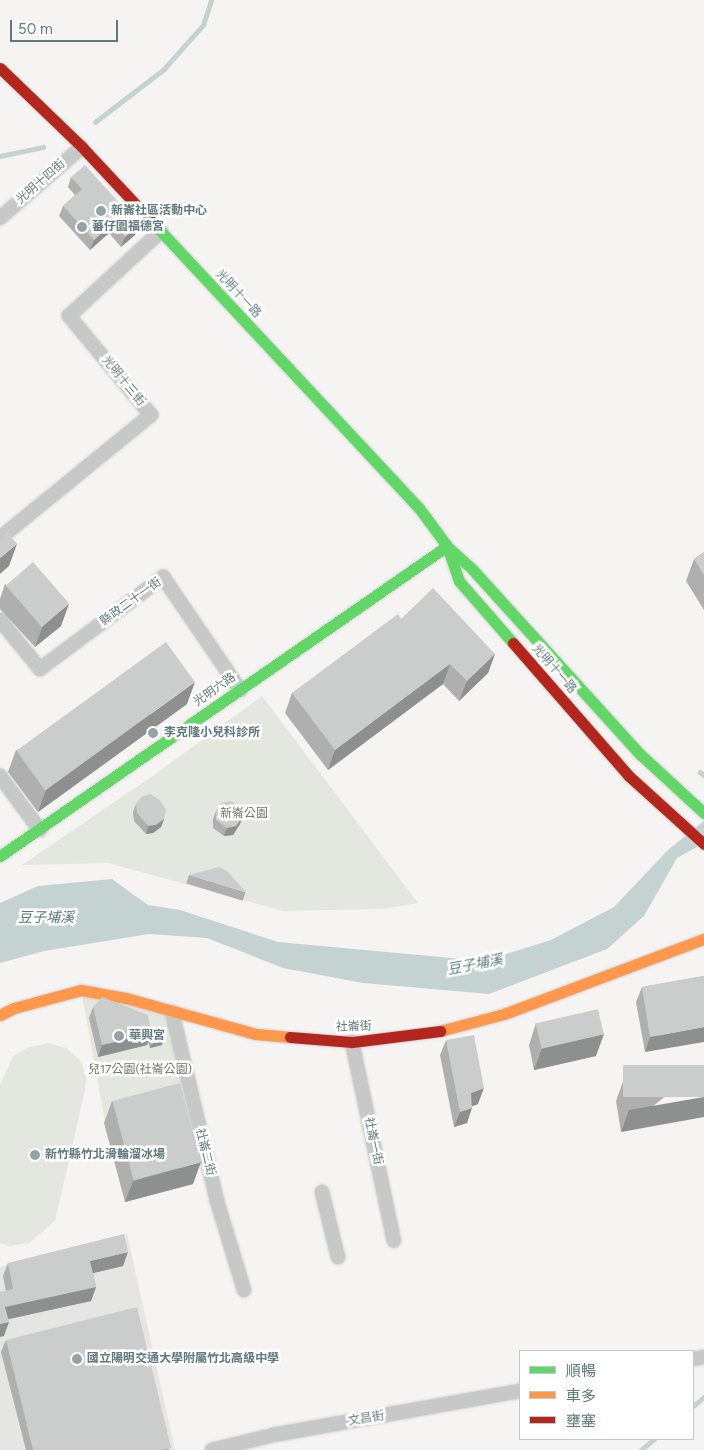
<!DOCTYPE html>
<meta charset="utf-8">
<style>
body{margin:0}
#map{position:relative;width:704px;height:1450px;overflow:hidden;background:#f5f4f3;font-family:Figtree,"Noto Sans TC",sans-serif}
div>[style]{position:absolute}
.built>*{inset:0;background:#e5e5e4}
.green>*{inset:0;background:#e4e6e0}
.water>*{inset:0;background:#c5d2d2}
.stream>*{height:4.5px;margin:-2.25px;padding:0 2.25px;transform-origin:2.25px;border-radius:2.25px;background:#c5d2d2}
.roads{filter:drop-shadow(0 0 1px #cfd0d0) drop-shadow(0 0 1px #cfd0d0)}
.street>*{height:14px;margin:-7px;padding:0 7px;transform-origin:7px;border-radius:7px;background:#c7c9c9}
.fast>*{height:11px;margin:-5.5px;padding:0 5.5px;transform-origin:5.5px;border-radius:5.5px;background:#63d668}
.slow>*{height:11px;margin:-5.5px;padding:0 5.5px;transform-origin:5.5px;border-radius:5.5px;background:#ff974d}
.jam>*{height:11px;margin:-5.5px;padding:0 5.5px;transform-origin:5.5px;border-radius:5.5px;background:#b3261e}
.wall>*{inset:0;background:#afafaf;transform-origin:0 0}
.shaded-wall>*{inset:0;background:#8e8f8f}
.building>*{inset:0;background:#cbcccc;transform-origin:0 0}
.dots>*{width:14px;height:14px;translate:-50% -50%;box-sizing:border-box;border:2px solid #fff;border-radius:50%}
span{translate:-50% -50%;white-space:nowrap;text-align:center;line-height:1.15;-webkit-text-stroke:5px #fff;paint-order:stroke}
.street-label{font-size:12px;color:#60797d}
.poi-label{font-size:12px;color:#60797d;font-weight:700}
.left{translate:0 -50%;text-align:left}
.park-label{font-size:12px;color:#6e7a63}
.water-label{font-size:14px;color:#5a7979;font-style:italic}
.legend{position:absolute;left:519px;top:1350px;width:175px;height:90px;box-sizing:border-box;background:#fff;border:1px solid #bfc9cb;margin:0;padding:6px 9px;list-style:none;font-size:15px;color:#60797d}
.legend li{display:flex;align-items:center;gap:10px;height:25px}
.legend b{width:25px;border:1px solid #bfc9cb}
.scale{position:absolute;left:10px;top:20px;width:108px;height:22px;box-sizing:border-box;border:2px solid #60797d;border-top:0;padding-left:6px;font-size:15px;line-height:18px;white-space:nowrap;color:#60797d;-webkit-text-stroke:4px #fff;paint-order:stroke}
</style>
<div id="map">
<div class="built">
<i style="clip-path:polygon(127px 1234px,175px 1450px,0 1450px,0 1267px)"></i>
</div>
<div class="green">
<i style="clip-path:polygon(262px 696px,418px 903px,384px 909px,283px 911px,108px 863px,22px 865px,154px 775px)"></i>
<i style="clip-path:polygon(81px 990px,172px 1012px,193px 1105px,106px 1126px)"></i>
<i style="clip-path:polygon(49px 1043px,66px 1048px,80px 1060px,86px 1075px,85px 1090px,55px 1221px,29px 1243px,10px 1246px,0 1243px,0 1085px,13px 1056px,29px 1047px)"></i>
</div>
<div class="water">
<i style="clip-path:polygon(704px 821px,704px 843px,677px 858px,644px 916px,607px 949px,489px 994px,363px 983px,283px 968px,207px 938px,149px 934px,44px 951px,0 963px,0 903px,38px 886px,112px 879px,148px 905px,180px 910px,278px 942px,484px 961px,551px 940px,614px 907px,668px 850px)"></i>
</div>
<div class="stream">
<i style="left:95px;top:122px;width:87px;rotate:-37.5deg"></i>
<i style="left:164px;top:69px;width:59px;rotate:-48.4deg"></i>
<i style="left:203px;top:25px;width:26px;rotate:-72deg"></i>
<i style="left:0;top:156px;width:44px;rotate:-11.8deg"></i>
<i style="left:700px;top:772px;width:5px;rotate:37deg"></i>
<i style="left:693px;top:1406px;width:14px;rotate:-39deg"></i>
<i style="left:641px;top:1450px;width:17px;rotate:-40deg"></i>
</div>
<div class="roads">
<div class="street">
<i style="left:0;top:218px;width:108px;rotate:-40.9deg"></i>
<i style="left:0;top:538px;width:195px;rotate:-39.2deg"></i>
<i style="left:151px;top:415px;width:129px;rotate:-129.6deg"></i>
<i style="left:69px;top:316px;width:125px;rotate:-42.7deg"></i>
<i style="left:0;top:620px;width:63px;rotate:50.8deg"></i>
<i style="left:40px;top:669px;width:154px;rotate:-36.8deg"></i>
<i style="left:163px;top:577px;width:137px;rotate:55.7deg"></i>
<i style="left:0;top:776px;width:67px;rotate:53.5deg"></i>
<i style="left:172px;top:1012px;width:194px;rotate:76.6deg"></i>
<i style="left:217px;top:1201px;width:93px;rotate:73.1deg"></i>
<i style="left:352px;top:1042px;width:203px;rotate:78.1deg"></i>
<i style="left:322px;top:1192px;width:67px;rotate:76.2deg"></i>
<i style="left:693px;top:1359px;width:11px;rotate:-10deg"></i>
<i style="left:212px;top:1450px;width:63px;rotate:-13.8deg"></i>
<i style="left:273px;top:1435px;width:251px;rotate:-10.1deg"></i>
</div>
<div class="fast">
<i style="left:155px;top:225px;width:387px;rotate:47deg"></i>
<i style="left:419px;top:508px;width:47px;rotate:53.6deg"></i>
<i style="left:447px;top:546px;width:37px;rotate:71deg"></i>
<i style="left:459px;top:581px;width:82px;rotate:48.9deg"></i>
<i style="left:450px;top:549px;width:31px;rotate:42deg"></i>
<i style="left:473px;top:570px;width:250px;rotate:47.8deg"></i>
<i style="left:641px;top:755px;width:86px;rotate:42.6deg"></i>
<i style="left:0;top:856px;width:544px;rotate:-34.74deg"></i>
</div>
<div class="slow">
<i style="left:0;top:1015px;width:16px;rotate:-27deg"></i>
<i style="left:14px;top:1008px;width:69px;rotate:-15deg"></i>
<i style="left:81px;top:990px;width:46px;rotate:10.1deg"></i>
<i style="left:126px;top:998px;width:135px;rotate:15.5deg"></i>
<i style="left:256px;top:1034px;width:34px;rotate:5deg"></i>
<i style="left:440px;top:1031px;width:66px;rotate:-14.9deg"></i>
<i style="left:504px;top:1014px;width:214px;rotate:-20.6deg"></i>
</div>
<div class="jam">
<i style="left:0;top:68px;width:114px;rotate:43.9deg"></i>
<i style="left:82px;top:147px;width:107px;rotate:46.9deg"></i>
<i style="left:513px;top:643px;width:176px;rotate:48.9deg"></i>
<i style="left:629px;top:776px;width:101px;rotate:42.2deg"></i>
<i style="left:290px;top:1037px;width:62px;rotate:4.6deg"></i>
<i style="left:352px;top:1042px;width:89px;rotate:-7.1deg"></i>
</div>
</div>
<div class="wall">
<i style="clip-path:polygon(71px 177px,139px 225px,135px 235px,121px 247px,109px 233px,90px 250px,59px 216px,63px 206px,75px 195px,68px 187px)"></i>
<i style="clip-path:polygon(704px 552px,704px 610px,686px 581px,694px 559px)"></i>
<i style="clip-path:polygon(5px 584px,61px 626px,35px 647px,0 609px,0 599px)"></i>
<i style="clip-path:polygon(401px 619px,495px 654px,488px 673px,459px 701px,443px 684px,328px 770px,285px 713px,292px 693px)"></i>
<i style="clip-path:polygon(187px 704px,38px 812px,8px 772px,16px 750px)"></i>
<i style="clip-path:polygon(136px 804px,164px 819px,161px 827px,153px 833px,146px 834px,134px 821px,133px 812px)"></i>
<i style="clip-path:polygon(216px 811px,240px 824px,233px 835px,224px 836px,213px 828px,213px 819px)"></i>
<i style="left:189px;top:875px;width:59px;height:9px;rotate:17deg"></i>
<i style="clip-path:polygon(704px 976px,645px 1052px,636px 1002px,642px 987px)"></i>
<i style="clip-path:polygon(93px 1007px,151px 1031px,163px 1041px,162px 1045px,150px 1048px,148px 1042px,147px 1045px,98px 1057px,89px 1018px)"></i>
<i style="clip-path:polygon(536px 1023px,596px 1056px,534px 1070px,529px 1045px)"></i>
<i style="clip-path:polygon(446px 1040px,478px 1104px,472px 1106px,467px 1123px,454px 1127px,440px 1055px)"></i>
<i style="clip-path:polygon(704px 1065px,621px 1132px,616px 1101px,624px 1079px)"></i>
<i style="clip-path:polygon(112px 1101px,193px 1184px,125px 1202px,104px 1123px)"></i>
<i style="clip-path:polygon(8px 1263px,123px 1266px,93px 1273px,96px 1287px,91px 1301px,8px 1319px,4px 1336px,6px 1291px,3px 1276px)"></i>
<i style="clip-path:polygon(6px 1340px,170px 1450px,26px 1450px,1px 1352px)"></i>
</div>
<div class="shaded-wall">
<i style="clip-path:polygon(113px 223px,109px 233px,90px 250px,94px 240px)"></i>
<i style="clip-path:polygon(139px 225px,135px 235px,121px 247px,125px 237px)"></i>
<i style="clip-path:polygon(17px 544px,9px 566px,0 574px,0 558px)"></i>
<i style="clip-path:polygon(69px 604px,61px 626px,35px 647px,43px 625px)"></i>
<i style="clip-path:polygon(495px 654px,488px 673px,459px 701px,467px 681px)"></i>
<i style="clip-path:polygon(450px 664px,443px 684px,328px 770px,335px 750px)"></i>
<i style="clip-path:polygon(195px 682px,187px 704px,38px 812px,46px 790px)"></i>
<i style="clip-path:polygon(243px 816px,240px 824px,233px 835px,224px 836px,227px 828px)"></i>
<i style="clip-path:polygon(164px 819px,161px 827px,153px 833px,146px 834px,148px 826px)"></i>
<i style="clip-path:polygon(704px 1027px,704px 1042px,645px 1052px,650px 1037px)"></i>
<i style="clip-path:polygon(151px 1033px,147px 1045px,98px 1057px,102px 1045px)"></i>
<i style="clip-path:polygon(604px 1034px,596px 1056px,534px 1070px,542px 1048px)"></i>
<i style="clip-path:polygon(163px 1041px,162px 1045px,150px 1048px,151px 1044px)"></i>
<i style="clip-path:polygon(484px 1088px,478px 1104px,466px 1109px,471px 1093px)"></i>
<i style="clip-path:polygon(704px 1097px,704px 1117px,621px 1132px,629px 1110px)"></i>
<i style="clip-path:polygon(472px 1108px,467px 1123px,454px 1127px,460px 1112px)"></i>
<i style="clip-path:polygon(201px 1162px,193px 1184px,125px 1202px,133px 1181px)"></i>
<i style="clip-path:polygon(128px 1252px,123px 1266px,85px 1275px,90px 1261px)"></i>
<i style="clip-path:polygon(96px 1287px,91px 1301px,0 1321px,5px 1307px)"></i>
<i style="clip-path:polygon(9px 1322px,4px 1336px,0 1337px,0 1324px)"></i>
</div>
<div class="building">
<i style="clip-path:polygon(85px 165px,139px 225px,125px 237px,113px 223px,94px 240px,63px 206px,82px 189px,71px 177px)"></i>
<i style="clip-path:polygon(7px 532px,17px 544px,0 558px,0 538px)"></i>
<i style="clip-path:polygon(704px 552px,704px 575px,694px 559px)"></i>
<i style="left:33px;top:562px;width:55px;height:36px;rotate:49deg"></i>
<i style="clip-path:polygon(433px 588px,495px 654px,467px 681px,450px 664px,335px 750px,292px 693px,398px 614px,401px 619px)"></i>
<i style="left:166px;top:642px;width:49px;height:185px;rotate:54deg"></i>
<i style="clip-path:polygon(150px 794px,160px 800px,166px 810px,164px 819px,156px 825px,148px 826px,137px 813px,136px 804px,141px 797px)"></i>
<i style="clip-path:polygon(230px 801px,241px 807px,243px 816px,236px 826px,227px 828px,216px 820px,216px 811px,221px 803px)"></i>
<i style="clip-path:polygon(219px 867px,227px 871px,246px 892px,189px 875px)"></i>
<i style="clip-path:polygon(704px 976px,704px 1027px,650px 1037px,642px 987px)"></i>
<i style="clip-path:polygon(102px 997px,148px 1015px,151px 1033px,102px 1045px,93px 1007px)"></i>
<i style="left:598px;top:1009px;width:26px;height:64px;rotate:77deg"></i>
<i style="clip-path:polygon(160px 1029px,163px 1041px,151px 1044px,150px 1038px,151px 1033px,151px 1031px)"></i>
<i style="clip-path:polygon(474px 1035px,484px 1088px,471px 1093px,472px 1108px,460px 1112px,446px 1040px)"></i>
<i style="left:704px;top:1065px;width:32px;height:81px;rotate:90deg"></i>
<i style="left:180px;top:1083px;width:82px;height:70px;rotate:75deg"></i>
<i style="clip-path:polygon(124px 1234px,128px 1252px,90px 1261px,96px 1287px,5px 1307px,9px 1322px,0 1324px,0 1292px,13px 1289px,8px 1263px)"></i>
<i style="clip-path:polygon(137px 1307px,171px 1448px,161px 1450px,33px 1450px,6px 1340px)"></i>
</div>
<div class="dots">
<i style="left:101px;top:211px;background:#94a4a6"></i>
<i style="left:82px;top:227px;background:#94a4a6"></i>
<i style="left:153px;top:733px;background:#94a4a6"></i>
<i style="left:119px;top:1036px;background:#94a4a6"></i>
<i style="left:35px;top:1155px;background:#94a4a6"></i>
<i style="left:77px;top:1359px;background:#94a4a6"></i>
</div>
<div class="street-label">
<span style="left:41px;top:182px;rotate:-41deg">光明十四街</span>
<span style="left:238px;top:294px;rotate:47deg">光明十一路</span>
<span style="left:123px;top:381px;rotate:51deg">光明十三街</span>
<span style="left:131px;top:602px;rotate:-36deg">縣政二十一街</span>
<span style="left:554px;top:669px;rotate:49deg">光明十一路</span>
<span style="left:215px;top:690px;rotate:-35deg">光明六路</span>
<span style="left:354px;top:1027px;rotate:-2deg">社崙街</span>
<span style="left:373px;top:1141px;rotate:78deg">社崙一街</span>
<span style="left:205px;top:1152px;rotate:76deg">社崙二街</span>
<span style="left:366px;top:1419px;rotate:-9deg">文昌街</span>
</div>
<div class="poi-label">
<span class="left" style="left:111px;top:211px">新崙社區活動中心</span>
<span class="left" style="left:92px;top:227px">蕃仔園福德宮</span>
<span class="left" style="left:164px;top:733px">李克隆小兒科診所</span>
<span class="left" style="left:129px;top:1036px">華興宮</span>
<span class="left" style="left:45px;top:1155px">新竹縣竹北滑輪溜冰場</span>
<span class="left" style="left:87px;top:1359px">國立陽明交通大學附屬竹北高級中學</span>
</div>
<div class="park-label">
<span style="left:244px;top:814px">新崙公園</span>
<span style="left:140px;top:1070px">兒17公園(社崙公園)</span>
</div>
<div class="water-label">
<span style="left:46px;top:918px">豆子埔溪</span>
<span style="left:475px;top:965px;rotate:-11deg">豆子埔溪</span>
</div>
<ul class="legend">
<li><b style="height:6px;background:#63d668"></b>順暢</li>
<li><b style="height:6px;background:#ff974d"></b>車多</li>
<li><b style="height:6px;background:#b3261e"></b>壅塞</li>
</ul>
<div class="scale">50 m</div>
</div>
